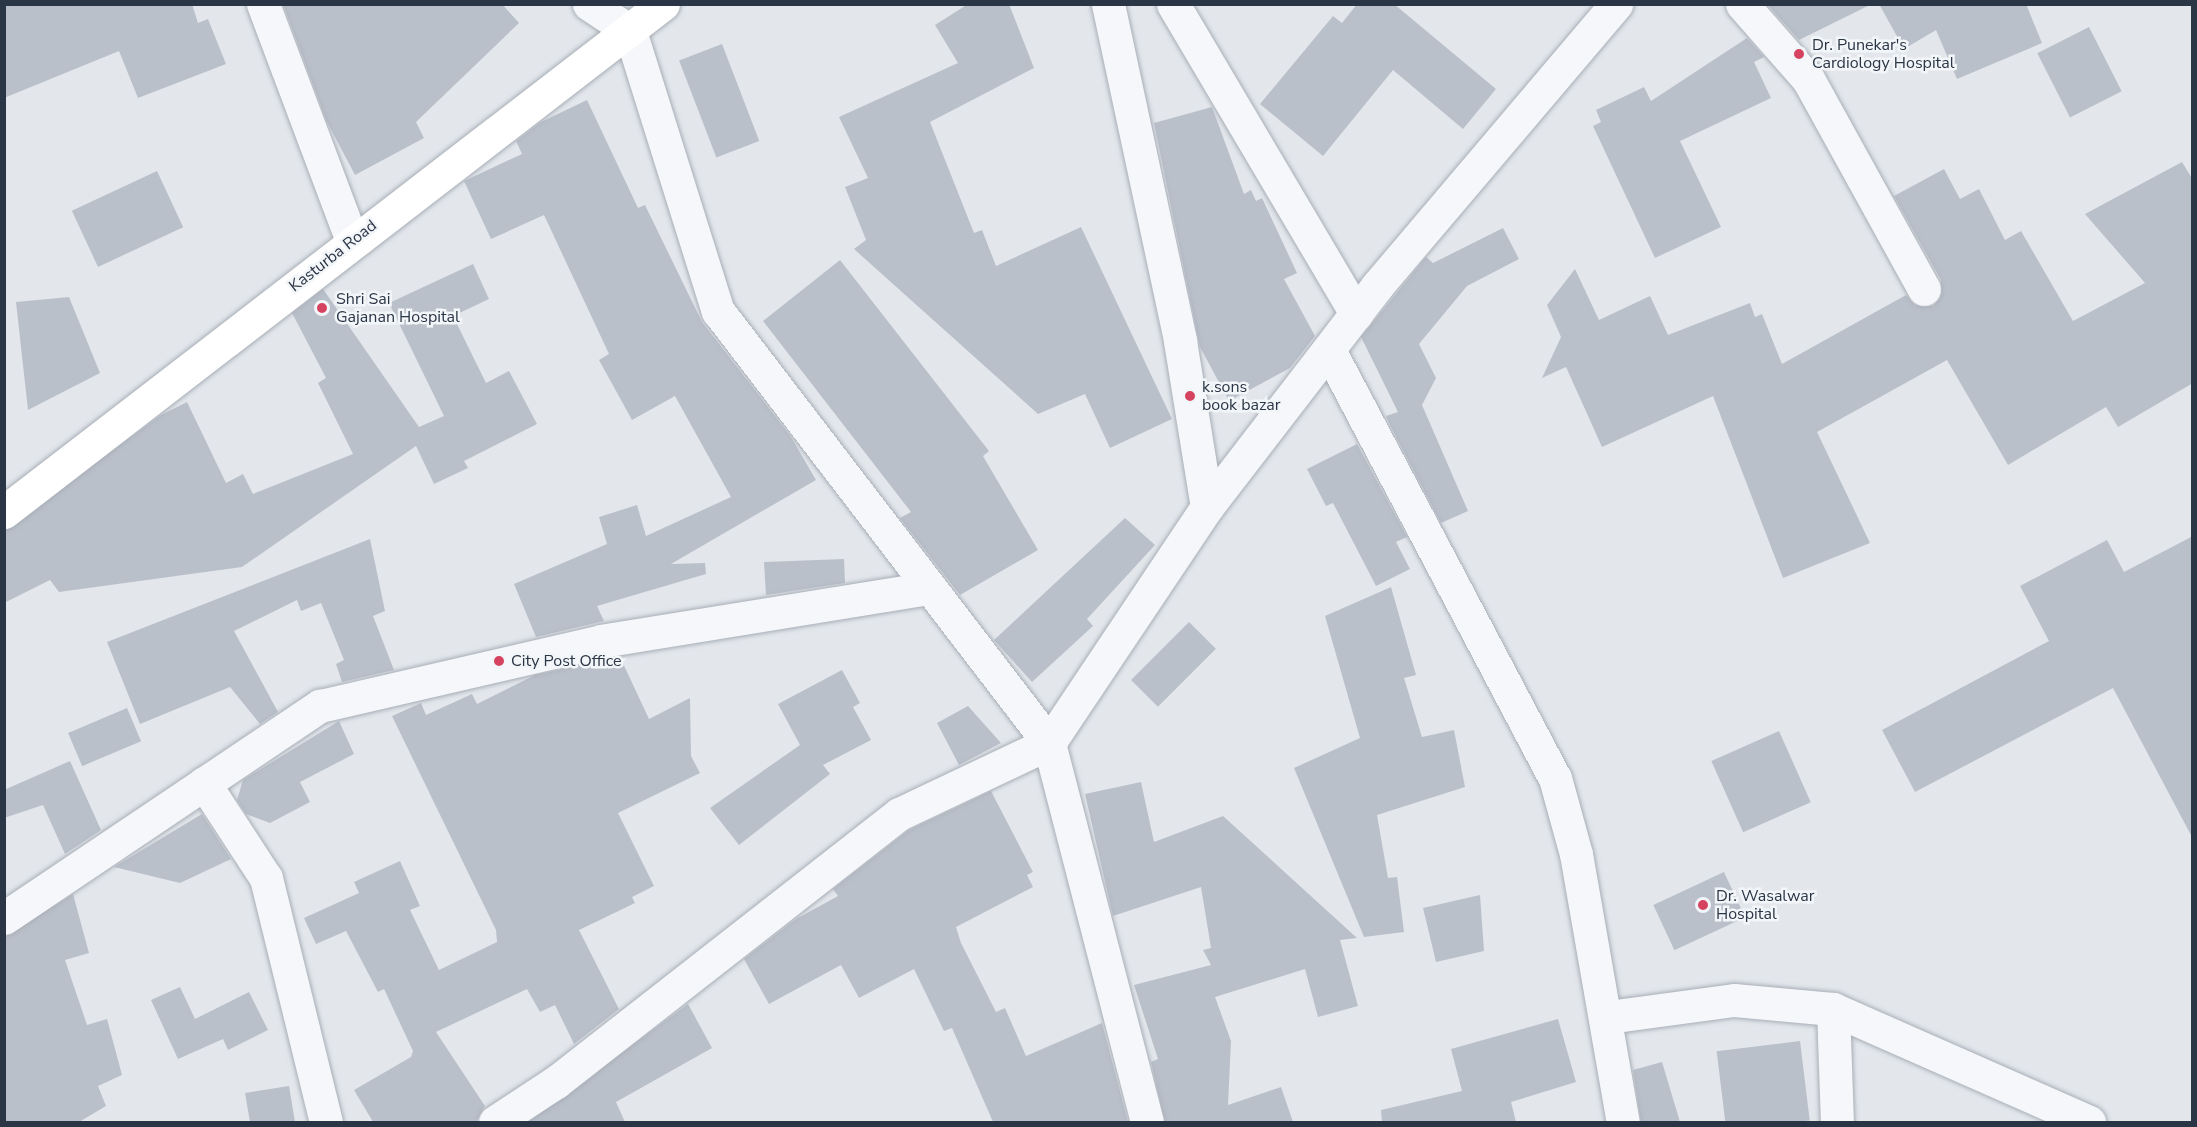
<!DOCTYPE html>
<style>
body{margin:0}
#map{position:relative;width:2197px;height:1127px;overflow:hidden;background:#e3e7ec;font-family:"Nunito Sans",sans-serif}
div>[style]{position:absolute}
.building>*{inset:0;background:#bac0ca;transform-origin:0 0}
.roads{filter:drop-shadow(0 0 2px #a8aeb7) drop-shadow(0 0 2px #a8aeb7)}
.street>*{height:33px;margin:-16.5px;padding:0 16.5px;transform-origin:16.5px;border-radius:16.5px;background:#f6f7fa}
.primary>*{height:33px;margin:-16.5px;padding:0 16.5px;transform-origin:16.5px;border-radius:16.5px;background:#fff}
.dots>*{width:16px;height:16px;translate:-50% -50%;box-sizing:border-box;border:3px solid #f3f6f9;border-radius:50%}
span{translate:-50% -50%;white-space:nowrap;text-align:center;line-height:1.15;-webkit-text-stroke:5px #f3f6f9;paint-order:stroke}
.poi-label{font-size:16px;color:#2a3545}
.left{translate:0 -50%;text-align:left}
.street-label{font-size:16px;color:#2a3545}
.frame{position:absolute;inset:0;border:6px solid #2a3545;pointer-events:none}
</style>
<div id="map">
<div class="building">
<i style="clip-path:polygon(4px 4px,192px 4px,198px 23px,208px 19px,226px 64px,138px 98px,119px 51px,4px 98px)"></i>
<i style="clip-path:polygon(283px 4px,502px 4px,519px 23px,416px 122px,424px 138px,355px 175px,327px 122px)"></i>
<i style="clip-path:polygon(968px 4px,1009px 4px,1034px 68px,930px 122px,974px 233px,982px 230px,996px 266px,1081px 227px,1172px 419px,1110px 448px,1085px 394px,1038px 414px,854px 249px,866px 240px,845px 187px,868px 178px,839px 117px,958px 63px,935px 25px)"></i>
<i style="clip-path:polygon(1357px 4px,1394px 4px,1496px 89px,1463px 129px,1393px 70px,1323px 156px,1260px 104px,1333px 16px,1342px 23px)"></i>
<i style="clip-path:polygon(1767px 4px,1872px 4px,1799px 40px)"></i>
<i style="clip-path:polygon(1879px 4px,2026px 4px,2042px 43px,1957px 79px,1936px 30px,1904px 49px)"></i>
<i style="left:2089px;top:27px;width:72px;height:58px;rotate:63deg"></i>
<i style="clip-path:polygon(1747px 38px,1764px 57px,1754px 62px,1771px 98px,1680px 141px,1721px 227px,1655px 258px,1593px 126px,1601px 122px,1596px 110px,1644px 87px,1651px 101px)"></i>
<i style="left:722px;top:44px;width:104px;height:46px;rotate:69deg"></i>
<i style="clip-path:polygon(587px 100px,638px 208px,645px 205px,702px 322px,791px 437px,816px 480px,671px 564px,705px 563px,706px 574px,597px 606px,604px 621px,536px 637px,514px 584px,607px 544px,599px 517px,637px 505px,646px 536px,731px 497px,675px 396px,632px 420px,599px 360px,609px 354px,544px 215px,491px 239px,464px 181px,522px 154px,516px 141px,541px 122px)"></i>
<i style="clip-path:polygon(1212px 107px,1244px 194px,1251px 190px,1256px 201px,1262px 198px,1297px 273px,1284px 279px,1315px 336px,1290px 368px,1229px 401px,1200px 347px,1154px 123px)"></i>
<i style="clip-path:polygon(2182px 162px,2193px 180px,2193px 383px,2118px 427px,2106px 407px,2008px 465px,1947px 360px,1817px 432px,1870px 543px,1783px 578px,1713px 396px,1602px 447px,1566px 367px,1542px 378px,1561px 337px,1547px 305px,1575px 269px,1599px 320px,1650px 296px,1668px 335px,1750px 303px,1755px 317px,1762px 314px,1782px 364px,1906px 295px,1915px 305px,1933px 306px,1940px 298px,1941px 280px,1894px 196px,1944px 169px,1960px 199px,1979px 189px,2005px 240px,2021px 231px,2073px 321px,2145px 283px,2085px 214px)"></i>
<i style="left:157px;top:171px;width:62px;height:94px;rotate:65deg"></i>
<i style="clip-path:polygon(1503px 228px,1519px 259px,1467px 286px,1419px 344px,1436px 378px,1422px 405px,1468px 511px,1441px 523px,1391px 427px,1386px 416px,1398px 412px,1361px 337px,1426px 257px,1433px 263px)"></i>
<i style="clip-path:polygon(840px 260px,989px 451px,983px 456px,1038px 550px,960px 595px,900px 518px,911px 512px,763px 321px)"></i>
<i style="clip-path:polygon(473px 264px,489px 299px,453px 316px,486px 383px,509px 371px,537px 424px,464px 461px,468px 468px,434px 484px,416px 446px,242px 567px,59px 592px,50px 580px,4px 603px,4px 530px,161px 415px,187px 402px,226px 483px,243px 474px,253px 494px,353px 454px,318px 383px,326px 378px,292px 313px,323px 289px,419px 427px,444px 416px,389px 303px)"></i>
<i style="clip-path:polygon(69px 297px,100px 373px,28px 410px,16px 302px)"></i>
<i style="clip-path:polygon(1357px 444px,1407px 537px,1396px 542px,1410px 569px,1376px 586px,1333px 503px,1326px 506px,1307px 469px)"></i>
<i style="clip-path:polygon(1125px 518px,1155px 545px,1087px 619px,1093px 626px,1032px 682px,994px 640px)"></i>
<i style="clip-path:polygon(2193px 536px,2193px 839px,2113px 688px,1915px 792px,1882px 730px,2049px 641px,2020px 586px,2107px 540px,2124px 572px)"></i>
<i style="clip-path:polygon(370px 539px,385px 611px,373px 616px,394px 670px,342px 682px,336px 664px,344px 660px,321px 603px,301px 611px,297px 600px,234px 631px,278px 712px,260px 724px,230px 687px,140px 724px,107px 642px)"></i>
<i style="clip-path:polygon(844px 559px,845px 583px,766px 595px,764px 562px)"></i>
<i style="clip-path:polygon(1391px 587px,1416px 675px,1404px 678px,1422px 737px,1454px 730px,1465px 787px,1377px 815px,1388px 878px,1397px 877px,1404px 932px,1364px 937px,1294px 768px,1360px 738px,1325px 616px)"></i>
<i style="left:1189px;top:622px;width:38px;height:82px;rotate:45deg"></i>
<i style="clip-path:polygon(620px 657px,649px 719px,690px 698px,691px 756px,700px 773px,618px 813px,654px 886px,632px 897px,635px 903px,579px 930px,619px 1009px,574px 1044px,555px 1005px,540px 1012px,527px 989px,436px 1032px,485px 1106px,476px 1122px,373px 1122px,354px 1090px,411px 1057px,413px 1051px,384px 989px,378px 992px,346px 931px,316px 944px,304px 918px,359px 893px,354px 882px,400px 861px,420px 906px,410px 910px,439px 970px,497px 942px,496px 930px,392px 716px,421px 703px,426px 715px,472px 694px,477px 704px,535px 675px)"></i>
<i style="clip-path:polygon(842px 670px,860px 703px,853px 707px,871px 740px,823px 765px,830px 774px,739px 845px,710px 808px,800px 745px,778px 704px)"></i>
<i style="clip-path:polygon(968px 706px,1001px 743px,959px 765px,937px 723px)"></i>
<i style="left:127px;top:708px;width:36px;height:64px;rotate:67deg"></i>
<i style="clip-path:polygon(339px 721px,354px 754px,300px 782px,310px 802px,270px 823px,246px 814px,237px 800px,243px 780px)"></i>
<i style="left:1779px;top:731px;width:78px;height:74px;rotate:66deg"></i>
<i style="clip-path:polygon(70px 761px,101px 830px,65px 854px,43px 805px,4px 818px,4px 790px)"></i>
<i style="clip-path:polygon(1141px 782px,1154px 842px,1223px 816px,1357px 938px,1340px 940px,1358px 1006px,1318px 1017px,1305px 969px,1215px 997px,1231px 1041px,1228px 1105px,1281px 1087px,1293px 1122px,1165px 1122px,1151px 1062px,1158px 1059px,1134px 985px,1211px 965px,1203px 950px,1211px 948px,1201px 887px,1113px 916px,1085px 794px)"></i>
<i style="clip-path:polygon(991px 791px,1033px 872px,1027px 875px,1033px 887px,956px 927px,961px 943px,996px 1012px,1005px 1008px,1026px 1056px,1102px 1023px,1128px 1122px,993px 1122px,952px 1028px,944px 1031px,914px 969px,859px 998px,841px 965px,769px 1004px,744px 959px,796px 919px,838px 896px,833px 889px,909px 830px)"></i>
<i style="clip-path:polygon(202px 814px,231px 859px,180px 883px,114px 867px)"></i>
<i style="left:1724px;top:872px;width:50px;height:78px;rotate:65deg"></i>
<i style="clip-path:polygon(73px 894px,89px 953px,65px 960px,87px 1025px,107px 1019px,122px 1075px,98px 1086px,106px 1106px,79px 1122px,4px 1122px,4px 937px)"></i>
<i style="clip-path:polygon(1480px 895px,1484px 951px,1436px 962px,1423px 908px)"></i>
<i style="clip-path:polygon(180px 987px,195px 1019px,249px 992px,268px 1030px,228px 1050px,223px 1039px,178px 1059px,151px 1000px)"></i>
<i style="clip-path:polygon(688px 1004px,712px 1048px,616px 1102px,625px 1122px,528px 1122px)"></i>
<i style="clip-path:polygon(1558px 1019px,1576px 1082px,1511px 1102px,1516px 1122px,1382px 1122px,1381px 1110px,1462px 1091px,1451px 1049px)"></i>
<i style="left:1800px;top:1041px;width:80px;height:84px;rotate:83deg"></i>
<i style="clip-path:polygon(1662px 1062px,1680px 1122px,1641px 1122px,1633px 1070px)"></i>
<i style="clip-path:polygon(289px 1086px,295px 1122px,250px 1122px,245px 1093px)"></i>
</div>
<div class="roads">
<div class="street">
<i style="left:263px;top:4px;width:253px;rotate:69.4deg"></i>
<i style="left:589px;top:4px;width:49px;rotate:33.4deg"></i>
<i style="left:630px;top:31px;width:294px;rotate:72.6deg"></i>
<i style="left:718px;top:311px;width:544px;rotate:52.54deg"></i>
<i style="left:1049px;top:743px;width:391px;rotate:75.5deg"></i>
<i style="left:1108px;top:4px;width:345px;rotate:77.9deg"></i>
<i style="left:1180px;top:341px;width:168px;rotate:80.8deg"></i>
<i style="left:1173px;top:4px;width:360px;rotate:59.4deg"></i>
<i style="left:1742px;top:4px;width:100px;rotate:48.7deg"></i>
<i style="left:1808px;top:79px;width:240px;rotate:61.1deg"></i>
<i style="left:1329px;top:350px;width:484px;rotate:62.2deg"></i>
<i style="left:1555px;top:778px;width:79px;rotate:74.6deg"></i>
<i style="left:1576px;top:854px;width:272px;rotate:80.1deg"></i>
<i style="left:204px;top:783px;width:113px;rotate:56.9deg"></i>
<i style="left:266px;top:878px;width:251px;rotate:76.2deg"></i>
<i style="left:4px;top:918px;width:381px;rotate:-33.9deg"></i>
<i style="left:320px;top:706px;width:288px;rotate:-13deg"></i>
<i style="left:601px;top:641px;width:331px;rotate:-9.2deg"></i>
<i style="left:1833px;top:1009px;width:113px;rotate:88deg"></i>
<i style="left:1608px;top:1017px;width:127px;rotate:-7.7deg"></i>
<i style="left:1734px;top:1000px;width:99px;rotate:5.2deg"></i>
<i style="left:1833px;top:1009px;width:280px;rotate:23.8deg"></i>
<i style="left:495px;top:1122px;width:73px;rotate:-33.3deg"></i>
<i style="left:556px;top:1082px;width:435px;rotate:-38deg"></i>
<i style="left:899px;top:814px;width:166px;rotate:-25.3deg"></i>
<i style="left:1049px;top:743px;width:284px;rotate:-56.2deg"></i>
<i style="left:1207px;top:507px;width:279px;rotate:-52.4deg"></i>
<i style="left:1377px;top:286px;width:370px;rotate:-49.7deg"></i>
</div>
<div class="primary">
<i style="left:4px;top:512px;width:832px;rotate:-37.63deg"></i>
</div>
</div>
<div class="dots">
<i style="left:1799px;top:54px;background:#d54360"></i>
<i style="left:322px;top:308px;background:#d54360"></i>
<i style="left:1190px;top:396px;background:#d54360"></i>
<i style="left:499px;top:661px;background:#d54360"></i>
<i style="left:1703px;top:905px;background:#d54360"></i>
</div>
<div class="poi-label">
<span class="left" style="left:1812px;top:54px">Dr. Punekar's<br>Cardiology Hospital</span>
<span class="left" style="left:336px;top:308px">Shri Sai<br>Gajanan Hospital</span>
<span class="left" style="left:1202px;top:396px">k.sons<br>book bazar</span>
<span class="left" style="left:511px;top:661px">City Post Office</span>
<span class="left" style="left:1716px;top:905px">Dr. Wasalwar<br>Hospital</span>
</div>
<div class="street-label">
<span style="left:333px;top:256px;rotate:-38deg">Kasturba Road</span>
</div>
<div class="frame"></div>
</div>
